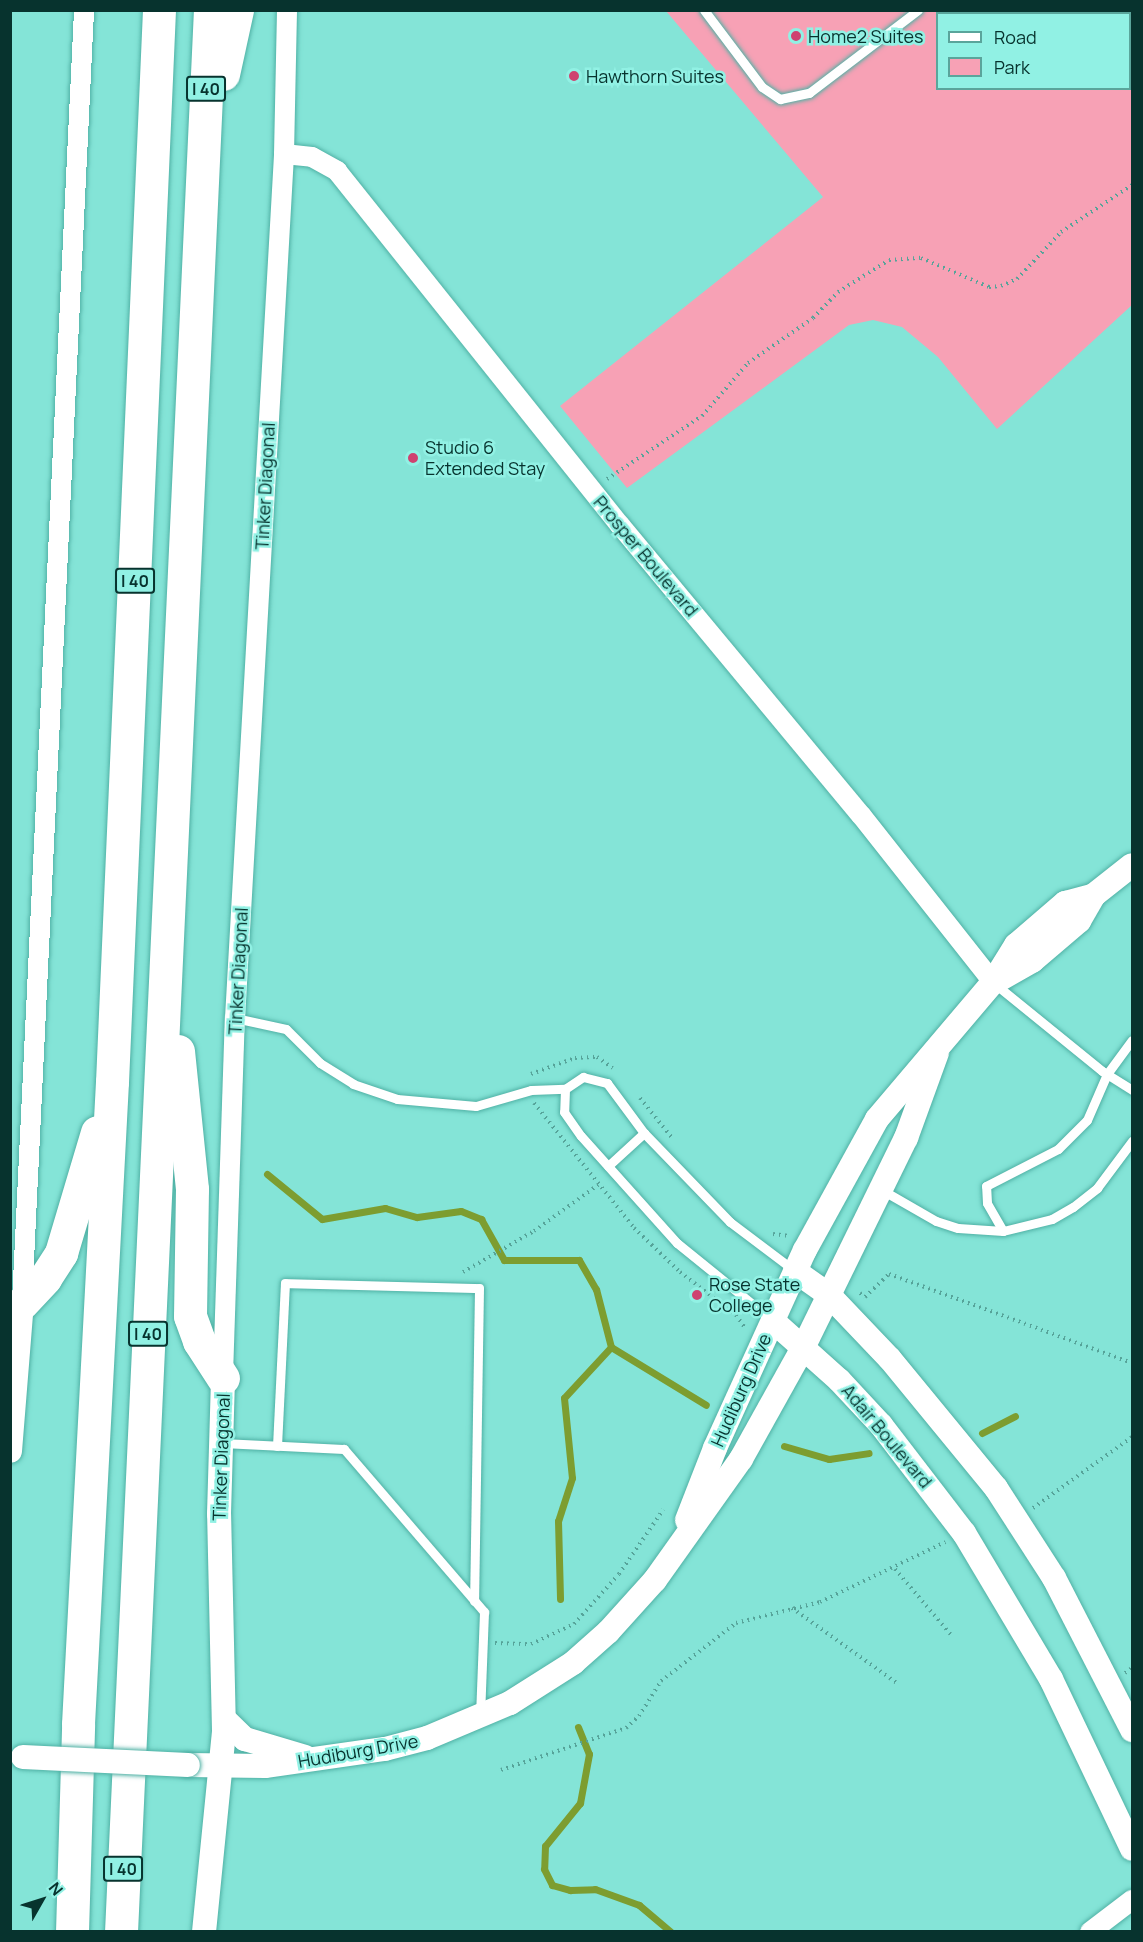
<!DOCTYPE html>
<style>
body{margin:0}
#map{position:relative;width:1143px;height:1942px;overflow:hidden;background:#84e4d7;font-family:Manrope,sans-serif}
div>[style]{position:absolute}
.green>*{inset:0;background:#f7a1b5}
.stream>*{height:7px;margin:-3.5px;padding:0 3.5px;transform-origin:3.5px;border-radius:3.5px;background:#7d9d30}
.path>*{height:4px;margin-top:-2px;transform-origin:0;background:repeating-linear-gradient(90deg,#56a399 0 1.5px,transparent 0 6px)}
.roads{filter:drop-shadow(0 0 2px #50b1a5) drop-shadow(0 0 2px #50b1a5)}
.service>*{height:9px;margin:-4.5px;padding:0 4.5px;transform-origin:4.5px;border-radius:4.5px;background:#fff}
.minor>*{height:20px;margin:-10px;padding:0 10px;transform-origin:10px;border-radius:10px;background:#fff}
.tertiary>*{height:24px;margin:-12px;padding:0 12px;transform-origin:12px;border-radius:12px;background:#fff}
.motorway>*{height:33px;margin:-16.5px;padding:0 16.5px;transform-origin:16.5px;border-radius:16.5px;background:#fff}
.bridges{filter:drop-shadow(0 0 2px #50b1a5) drop-shadow(0 0 2px #50b1a5)}
.tertiary-bridge>*{height:24px;margin:-12px;padding:0 12px;transform-origin:12px;border-radius:12px;background:#fff}
.dots>*{width:16px;height:16px;translate:-50% -50%;box-sizing:border-box;border:3px solid #91f1e4;border-radius:50%}
span{translate:-50% -50%;white-space:nowrap;text-align:center;line-height:1.15;-webkit-text-stroke:5px #91f1e4;paint-order:stroke}
.shield-label span{padding:2px 4px;background:#91f1e4;border:2px solid;border-radius:4px;-webkit-text-stroke-width:0}
.shield-label{font-size:16px;color:#07332e;font-weight:700}
.poi-label{font-size:18px;color:#07332e}
.left{translate:0 -50%;text-align:left}
.street-label{font-size:18px;color:#07332e}
.frame{position:absolute;inset:0;border:12px solid #07332e;pointer-events:none}
.legend{position:absolute;left:936px;top:12px;width:195px;height:78px;box-sizing:border-box;background:#91f1e4;border:2px solid #5aa59b;margin:0;padding:8px 10px;list-style:none;font-size:18px;color:#07332e}
.legend li{display:flex;align-items:center;gap:12px;height:30px}
.legend b{width:30px;border:2px solid #5aa59b}
.north{position:absolute;left:12px;top:1870px;width:60px;height:60px;-webkit-text-stroke:4px #91f1e4;paint-order:stroke;rotate:51deg;font-size:16px;font-weight:700;line-height:24px;text-align:center;color:#07332e}
.north::after{content:'';display:block;margin:auto;width:21px;height:27px;background:#07332e;clip-path:polygon(50% 0,100% 100%,50% 72%,0 100%)}
</style>
<div id="map">
<div class="green">
<i style="clip-path:polygon(evenodd,666px 11px,1132px 11px,1132px 305px,997px 429px,938px 357px,902px 327px,873px 320px,849px 325px,627px 488px,560px 406px,823px 197px,666px 11px,938px 14px,1130px 14px,1130px 88px,938px 88px,938px 14px)"></i>
</div>
<div class="stream">
<i style="left:267px;top:1174px;width:71px;rotate:39.3deg"></i>
<i style="left:322px;top:1219px;width:64px;rotate:-9.9deg"></i>
<i style="left:385px;top:1208px;width:33px;rotate:16deg"></i>
<i style="left:417px;top:1217px;width:44px;rotate:-7.8deg"></i>
<i style="left:461px;top:1211px;width:22px;rotate:22deg"></i>
<i style="left:481px;top:1219px;width:47px;rotate:60.7deg"></i>
<i style="left:504px;top:1260px;width:75px"></i>
<i style="left:579px;top:1260px;width:34px;rotate:60deg"></i>
<i style="left:596px;top:1289px;width:60px;rotate:75.5deg"></i>
<i style="left:611px;top:1347px;width:69px;rotate:132.7deg"></i>
<i style="left:564px;top:1398px;width:80px;rotate:84.3deg"></i>
<i style="left:572px;top:1478px;width:45px;rotate:108deg"></i>
<i style="left:558px;top:1521px;width:78px;rotate:88.5deg"></i>
<i style="left:611px;top:1347px;width:111px;rotate:31.4deg"></i>
<i style="left:982px;top:1433px;width:37px;rotate:-27deg"></i>
<i style="left:784px;top:1446px;width:47px;rotate:16.1deg"></i>
<i style="left:829px;top:1459px;width:40px;rotate:-8.5deg"></i>
<i style="left:578px;top:1727px;width:29px;rotate:68deg"></i>
<i style="left:589px;top:1754px;width:50px;rotate:100.4deg"></i>
<i style="left:580px;top:1803px;width:55px;rotate:129.1deg"></i>
<i style="left:545px;top:1846px;width:23px;rotate:92deg"></i>
<i style="left:544px;top:1869px;width:18px;rotate:63deg"></i>
<i style="left:552px;top:1885px;width:19px;rotate:16deg"></i>
<i style="left:570px;top:1890px;width:25px;rotate:-2deg"></i>
<i style="left:595px;top:1889px;width:47px;rotate:20deg"></i>
<i style="left:639px;top:1905px;width:42px;rotate:40.2deg"></i>
</div>
<div class="path">
<i style="left:1115px;top:10px;width:4px;rotate:63deg"></i>
<i style="left:1130px;top:28px;width:4px;rotate:63deg"></i>
<i style="left:607px;top:479px;width:114px;rotate:-33.6deg"></i>
<i style="left:702px;top:416px;width:70px;rotate:-49deg"></i>
<i style="left:748px;top:363px;width:79px;rotate:-34.7deg"></i>
<i style="left:813px;top:318px;width:36px;rotate:-46deg"></i>
<i style="left:838px;top:292px;width:60px;rotate:-32.1deg"></i>
<i style="left:889px;top:260px;width:32px;rotate:-4deg"></i>
<i style="left:921px;top:258px;width:74px;rotate:23.1deg"></i>
<i style="left:989px;top:287px;width:12px;rotate:-5deg"></i>
<i style="left:1001px;top:286px;width:17px;rotate:-24deg"></i>
<i style="left:1017px;top:279px;width:64px;rotate:-46.9deg"></i>
<i style="left:1061px;top:232px;width:85px;rotate:-33.5deg"></i>
<i style="left:531px;top:1074px;width:47px;rotate:-20deg"></i>
<i style="left:575px;top:1058px;width:22px;rotate:-3deg"></i>
<i style="left:597px;top:1057px;width:19px;rotate:35deg"></i>
<i style="left:640px;top:1098px;width:53px;rotate:51.2deg"></i>
<i style="left:534px;top:1103px;width:160px;rotate:51.3deg"></i>
<i style="left:634px;top:1228px;width:64px;rotate:43.7deg"></i>
<i style="left:680px;top:1272px;width:71px;rotate:37.5deg"></i>
<i style="left:736px;top:1315px;width:16px;rotate:55deg"></i>
<i style="left:773px;top:1234px;width:17px;rotate:7deg"></i>
<i style="left:463px;top:1272px;width:82px;rotate:-30deg"></i>
<i style="left:534px;top:1231px;width:79px;rotate:-35.7deg"></i>
<i style="left:860px;top:1293px;width:6px;rotate:39deg"></i>
<i style="left:865px;top:1297px;width:33px;rotate:-44deg"></i>
<i style="left:889px;top:1274px;width:259px;rotate:20.1deg"></i>
<i style="left:1033px;top:1508px;width:122px;rotate:-35.6deg"></i>
<i style="left:895px;top:1569px;width:88px;rotate:49.6deg"></i>
<i style="left:792px;top:1608px;width:130px;rotate:35.6deg"></i>
<i style="left:495px;top:1643px;width:36px;rotate:2deg"></i>
<i style="left:531px;top:1644px;width:47px;rotate:-24.9deg"></i>
<i style="left:574px;top:1624px;width:67px;rotate:-48deg"></i>
<i style="left:619px;top:1574px;width:78px;rotate:-55.5deg"></i>
<i style="left:1125px;top:1673px;width:9px;rotate:-36deg"></i>
<i style="left:501px;top:1770px;width:132px;rotate:-18.6deg"></i>
<i style="left:626px;top:1728px;width:18px;rotate:-43deg"></i>
<i style="left:639px;top:1716px;width:41px;rotate:-57.8deg"></i>
<i style="left:661px;top:1681px;width:95px;rotate:-37.7deg"></i>
<i style="left:736px;top:1623px;width:87px;rotate:-14deg"></i>
<i style="left:820px;top:1602px;width:139px;rotate:-25.6deg"></i>
</div>
<div class="roads">
<div class="service">
<i style="left:704px;top:10px;width:96px;rotate:53deg"></i>
<i style="left:762px;top:87px;width:22px;rotate:34deg"></i>
<i style="left:780px;top:99px;width:30px;rotate:-12deg"></i>
<i style="left:809px;top:93px;width:137px;rotate:-37.3deg"></i>
<i style="left:995px;top:984px;width:138px;rotate:39.1deg"></i>
<i style="left:1102px;top:1071px;width:36px;rotate:32deg"></i>
<i style="left:235px;top:1018px;width:52px;rotate:12.2deg"></i>
<i style="left:286px;top:1029px;width:48px;rotate:45deg"></i>
<i style="left:320px;top:1063px;width:39px;rotate:32deg"></i>
<i style="left:353px;top:1084px;width:46px;rotate:18.8deg"></i>
<i style="left:397px;top:1099px;width:79px;rotate:5.1deg"></i>
<i style="left:476px;top:1106px;width:57px;rotate:-16.2deg"></i>
<i style="left:531px;top:1090px;width:34px;rotate:-2deg"></i>
<i style="left:565px;top:1089px;width:22px;rotate:-34deg"></i>
<i style="left:583px;top:1077px;width:25px;rotate:14deg"></i>
<i style="left:607px;top:1083px;width:62px;rotate:53.5deg"></i>
<i style="left:644px;top:1133px;width:124px;rotate:46deg"></i>
<i style="left:730px;top:1222px;width:81px;rotate:37deg"></i>
<i style="left:565px;top:1089px;width:23px;rotate:92deg"></i>
<i style="left:564px;top:1112px;width:29px;rotate:55deg"></i>
<i style="left:581px;top:1136px;width:144px;rotate:48.1deg"></i>
<i style="left:677px;top:1243px;width:122px;rotate:39deg"></i>
<i style="left:608px;top:1166px;width:49px;rotate:-42.5deg"></i>
<i style="left:882px;top:1190px;width:62px;rotate:29.9deg"></i>
<i style="left:936px;top:1221px;width:23px;rotate:18deg"></i>
<i style="left:958px;top:1228px;width:45px;rotate:3.8deg"></i>
<i style="left:1003px;top:1231px;width:50px;rotate:-13.8deg"></i>
<i style="left:1052px;top:1219px;width:24px;rotate:-30deg"></i>
<i style="left:1073px;top:1207px;width:31px;rotate:-38deg"></i>
<i style="left:1097px;top:1188px;width:59px;rotate:-53.3deg"></i>
<i style="left:1003px;top:1231px;width:32px;rotate:-120deg"></i>
<i style="left:987px;top:1203px;width:17px;rotate:-93deg"></i>
<i style="left:986px;top:1186px;width:81px;rotate:-27.2deg"></i>
<i style="left:1058px;top:1149px;width:41px;rotate:-45deg"></i>
<i style="left:1087px;top:1120px;width:50px;rotate:-66.5deg"></i>
<i style="left:1107px;top:1074px;width:42px;rotate:-53.7deg"></i>
<i style="left:222px;top:1443px;width:122px;rotate:2.8deg"></i>
<i style="left:344px;top:1449px;width:215px;rotate:49.3deg"></i>
<i style="left:484px;top:1612px;width:103px;rotate:92.2deg"></i>
<i style="left:277px;top:1446px;width:163px;rotate:-87.2deg"></i>
<i style="left:285px;top:1283px;width:194px;rotate:1.5deg"></i>
<i style="left:479px;top:1288px;width:313px;rotate:90.9deg"></i>
</div>
<div class="minor">
<i style="left:284px;top:154px;width:28px;rotate:6deg"></i>
<i style="left:312px;top:157px;width:29px;rotate:29deg"></i>
<i style="left:337px;top:171px;width:453px;rotate:51.4deg"></i>
<i style="left:620px;top:525px;width:377px;rotate:50.3deg"></i>
<i style="left:861px;top:815px;width:213px;rotate:51.7deg"></i>
<i style="left:22px;top:1302px;width:1293px;rotate:-87.25deg"></i>
<i style="left:223px;top:1375px;width:357px;rotate:-88.1deg"></i>
<i style="left:235px;top:1018px;width:865px;rotate:-86.75deg"></i>
<i style="left:284px;top:154px;width:144px;rotate:-88.8deg"></i>
<i style="left:1090px;top:1932px;width:53px;rotate:-37.3deg"></i>
</div>
<div class="tertiary">
<i style="left:995px;top:982px;width:43px;rotate:-29.6deg"></i>
<i style="left:1032px;top:961px;width:62px;rotate:-40.4deg"></i>
<i style="left:1079px;top:921px;width:30px;rotate:-60deg"></i>
<i style="left:1094px;top:895px;width:48px;rotate:-38.3deg"></i>
<i style="left:795px;top:1271px;width:42px;rotate:35.2deg"></i>
<i style="left:829px;top:1295px;width:88px;rotate:46.4deg"></i>
<i style="left:890px;top:1359px;width:167px;rotate:50.6deg"></i>
<i style="left:996px;top:1488px;width:107px;rotate:57.2deg"></i>
<i style="left:1054px;top:1578px;width:171px;rotate:62.8deg"></i>
<i style="left:773px;top:1321px;width:89px;rotate:41.8deg"></i>
<i style="left:839px;top:1380px;width:62px;rotate:47deg"></i>
<i style="left:881px;top:1425px;width:136px;rotate:52.5deg"></i>
<i style="left:964px;top:1533px;width:170px;rotate:59.2deg"></i>
<i style="left:1051px;top:1679px;width:188px;rotate:64.5deg"></i>
<i style="left:10px;top:1451px;width:148px;rotate:-85.4deg"></i>
<i style="left:687px;top:1520px;width:77px;rotate:-68.7deg"></i>
<i style="left:715px;top:1448px;width:217px;rotate:-65.6deg"></i>
<i style="left:805px;top:1250px;width:149px;rotate:-61.2deg"></i>
<i style="left:877px;top:1119px;width:180px;rotate:-49.7deg"></i>
<i style="left:993px;top:982px;width:44px;rotate:-58.1deg"></i>
<i style="left:1016px;top:945px;width:65px;rotate:-40.6deg"></i>
<i style="left:1065px;top:903px;width:30px;rotate:-15deg"></i>
<i style="left:224px;top:1719px;width:29px;rotate:44deg"></i>
<i style="left:245px;top:1739px;width:63px;rotate:16.7deg"></i>
<i style="left:188px;top:1765px;width:77px;rotate:0.7deg"></i>
<i style="left:265px;top:1766px;width:121px;rotate:-8.1deg"></i>
<i style="left:385px;top:1749px;width:43px;rotate:-14.7deg"></i>
<i style="left:427px;top:1738px;width:90px;rotate:-22.9deg"></i>
<i style="left:510px;top:1703px;width:75px;rotate:-32.4deg"></i>
<i style="left:573px;top:1663px;width:47px;rotate:-41.5deg"></i>
<i style="left:608px;top:1632px;width:70px;rotate:-47.9deg"></i>
<i style="left:655px;top:1580px;width:148px;rotate:-54.6deg"></i>
<i style="left:741px;top:1459px;width:129px;rotate:-60.9deg"></i>
<i style="left:804px;top:1346px;width:232px;rotate:-63.9deg"></i>
<i style="left:906px;top:1138px;width:90px;rotate:-70deg"></i>
<i style="left:204px;top:1932px;width:202px;rotate:-84.3deg"></i>
<i style="left:224px;top:1731px;width:217px;rotate:-91.3deg"></i>
<i style="left:219px;top:1514px;width:136px;rotate:-88.3deg"></i>
</div>
<div class="motorway">
<i style="left:223px;top:74px;width:66px;rotate:-77.7deg"></i>
<i style="left:178px;top:1051px;width:139px;rotate:84.2deg"></i>
<i style="left:192px;top:1189px;width:127px;rotate:90.9deg"></i>
<i style="left:190px;top:1316px;width:27px;rotate:70deg"></i>
<i style="left:199px;top:1341px;width:44px;rotate:57deg"></i>
<i style="left:22px;top:1303px;width:34px;rotate:-47deg"></i>
<i style="left:45px;top:1278px;width:30px;rotate:-57deg"></i>
<i style="left:61px;top:1253px;width:126px;rotate:-73.4deg"></i>
<i style="left:72px;top:1932px;width:208px;rotate:-88.3deg"></i>
<i style="left:78px;top:1724px;width:643px;rotate:-86.97deg"></i>
<i style="left:112px;top:1082px;width:1073px;rotate:-87.49deg"></i>
<i style="left:121px;top:1932px;width:1924px;rotate:-87.35deg"></i>
</div>
</div>
<div class="bridges">
<div class="tertiary-bridge">
<i style="left:23px;top:1757px;width:165px;rotate:2.8deg"></i>
</div>
</div>
<div class="dots">
<i style="left:796px;top:36px;background:#cf4270"></i>
<i style="left:574px;top:76px;background:#cf4270"></i>
<i style="left:413px;top:458px;background:#cf4270"></i>
<i style="left:697px;top:1295px;background:#cf4270"></i>
</div>
<div class="shield-label">
<span style="left:206px;top:89px">I 40</span>
<span style="left:135px;top:581px">I 40</span>
<span style="left:148px;top:1334px">I 40</span>
<span style="left:123px;top:1869px">I 40</span>
</div>
<div class="poi-label">
<span class="left" style="left:808px;top:36px">Home2 Suites</span>
<span class="left" style="left:586px;top:76px">Hawthorn Suites</span>
<span class="left" style="left:425px;top:458px">Studio 6<br>Extended Stay</span>
<span class="left" style="left:709px;top:1295px">Rose State<br>College</span>
</div>
<div class="street-label">
<span style="left:265px;top:486px;rotate:-87deg">Tinker Diagonal</span>
<span style="left:646px;top:556px;rotate:50deg">Prosper Boulevard</span>
<span style="left:238px;top:971px;rotate:-87deg">Tinker Diagonal</span>
<span style="left:741px;top:1390px;rotate:-66deg">Hudiburg Drive</span>
<span style="left:887px;top:1436px;rotate:50deg">Adair Boulevard</span>
<span style="left:221px;top:1457px;rotate:-88deg">Tinker Diagonal</span>
<span style="left:358px;top:1751px;rotate:-10deg">Hudiburg Drive</span>
</div>
<div class="frame"></div>
<ul class="legend">
<li><b style="height:8px;background:#fff"></b>Road</li>
<li><b style="height:16px;background:#f7a1b5"></b>Park</li>
</ul>
<div class="north">N</div>
</div>
